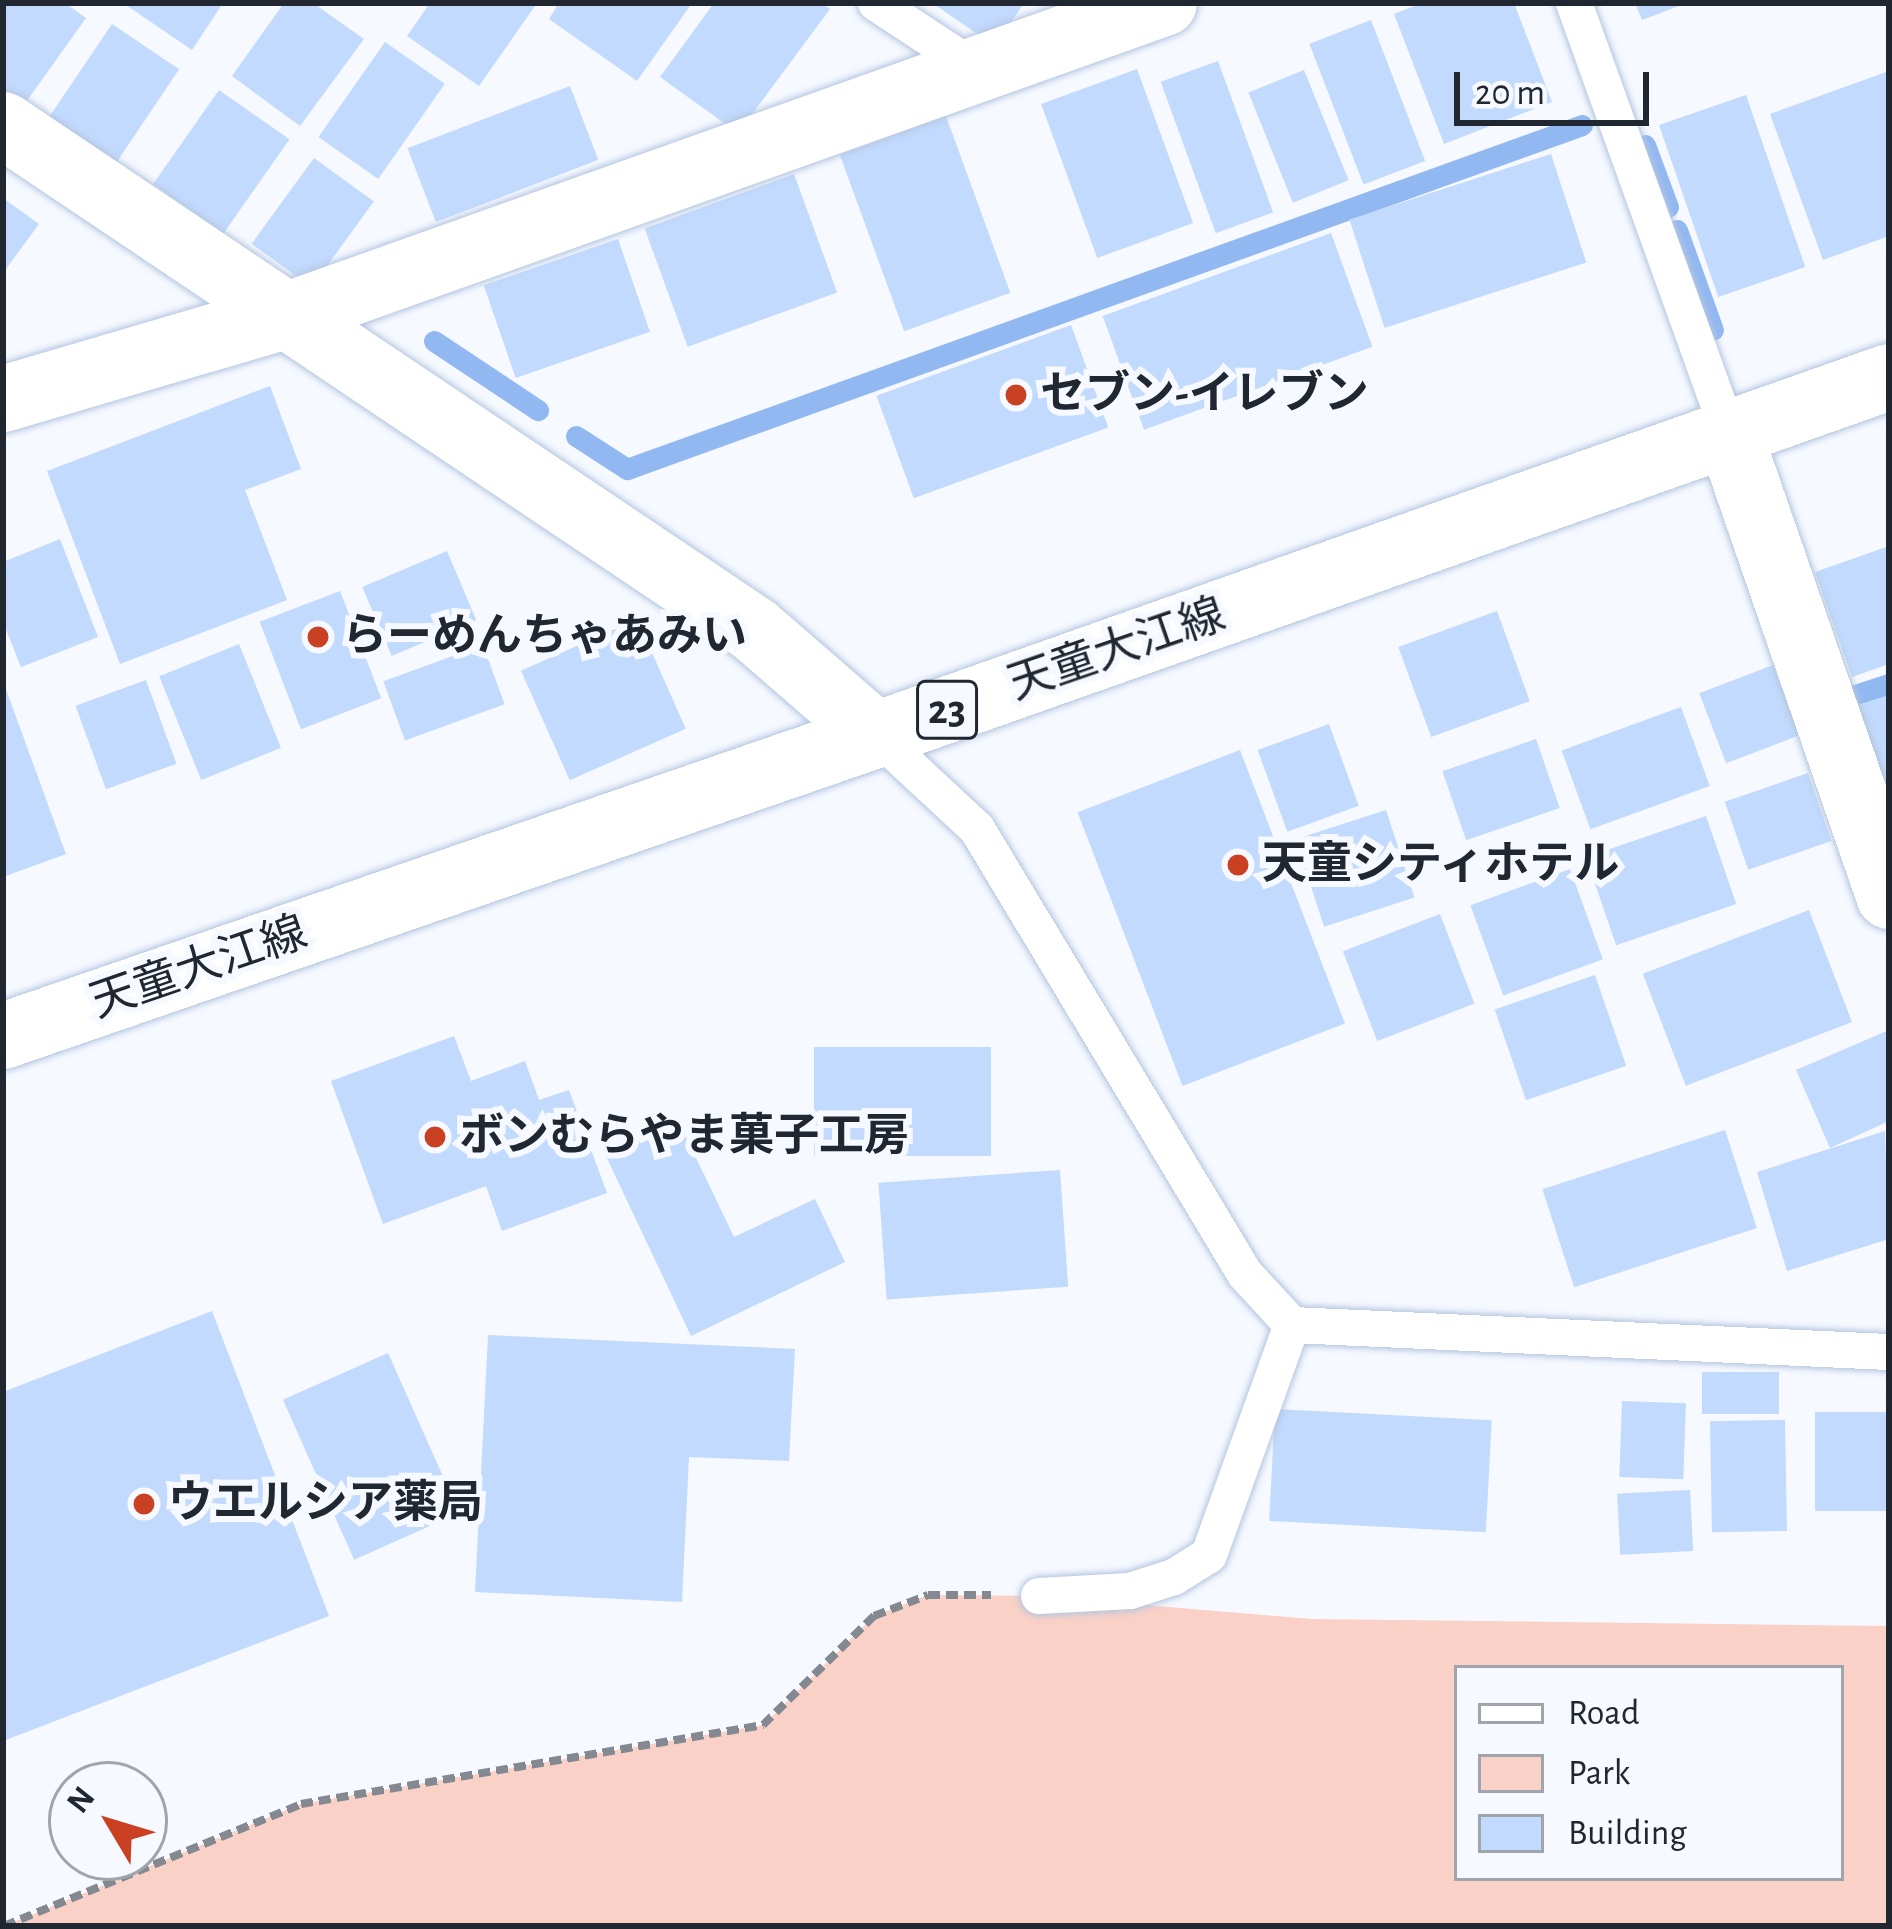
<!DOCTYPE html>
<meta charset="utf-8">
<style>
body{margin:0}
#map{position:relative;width:1892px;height:1929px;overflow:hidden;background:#f6f9ff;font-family:"Alegreya Sans","Noto Sans JP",sans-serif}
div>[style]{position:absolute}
.green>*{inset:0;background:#f9d1c7}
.stream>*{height:21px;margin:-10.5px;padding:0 10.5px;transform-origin:10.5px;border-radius:10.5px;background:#92b8f1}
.building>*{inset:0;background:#c2dafd;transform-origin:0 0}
.path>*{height:8px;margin-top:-4px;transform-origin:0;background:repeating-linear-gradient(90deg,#838891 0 12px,transparent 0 18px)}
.roads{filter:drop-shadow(0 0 3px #b4c6e0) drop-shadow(0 0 3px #b4c6e0)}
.lane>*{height:36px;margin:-18px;padding:0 18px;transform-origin:18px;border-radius:18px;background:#fff}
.street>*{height:66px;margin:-33px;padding:0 33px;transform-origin:33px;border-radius:33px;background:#fff}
.primary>*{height:66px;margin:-33px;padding:0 33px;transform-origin:33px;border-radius:33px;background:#fff}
.dots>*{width:33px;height:33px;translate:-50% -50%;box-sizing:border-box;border:6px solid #f6f9ff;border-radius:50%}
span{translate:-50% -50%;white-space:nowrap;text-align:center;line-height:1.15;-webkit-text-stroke:12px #f6f9ff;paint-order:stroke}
.shield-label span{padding:3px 9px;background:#f6f9ff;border:3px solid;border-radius:9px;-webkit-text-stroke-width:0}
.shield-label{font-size:42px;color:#202731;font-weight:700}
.poi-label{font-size:45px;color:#202731;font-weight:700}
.left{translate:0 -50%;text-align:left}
.street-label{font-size:45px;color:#202731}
.frame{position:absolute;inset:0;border:6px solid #202731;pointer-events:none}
.legend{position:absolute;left:1454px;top:1665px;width:390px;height:216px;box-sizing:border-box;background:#f6f9ff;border:3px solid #a0a5ad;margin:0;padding:15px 21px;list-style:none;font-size:36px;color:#202731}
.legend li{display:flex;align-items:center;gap:24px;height:60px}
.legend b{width:60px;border:3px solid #a0a5ad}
.north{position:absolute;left:48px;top:1761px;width:120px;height:120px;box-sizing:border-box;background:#f6f9ff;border:3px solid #a0a5ad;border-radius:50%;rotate:308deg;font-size:33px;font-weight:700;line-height:48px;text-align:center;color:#202731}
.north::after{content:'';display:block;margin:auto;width:42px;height:54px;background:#ca4022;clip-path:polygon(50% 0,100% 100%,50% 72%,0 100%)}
.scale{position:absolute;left:1454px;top:72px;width:195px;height:54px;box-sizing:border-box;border:6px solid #202731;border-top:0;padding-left:15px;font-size:36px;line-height:42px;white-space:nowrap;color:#202731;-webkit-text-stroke:9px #f6f9ff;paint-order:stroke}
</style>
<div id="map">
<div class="green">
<i style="clip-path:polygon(evenodd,928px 1595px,1039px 1596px,1311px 1619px,1889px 1626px,1889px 1926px,4px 1926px,301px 1804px,763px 1725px,874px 1616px,928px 1595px,1457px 1668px,1841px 1668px,1841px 1878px,1457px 1878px,1457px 1668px)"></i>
</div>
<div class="stream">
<i style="left:1645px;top:145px;width:66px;rotate:69.6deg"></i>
<i style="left:1677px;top:230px;width:106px;rotate:70.2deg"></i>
<i style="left:434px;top:341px;width:125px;rotate:33.6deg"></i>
<i style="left:576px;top:436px;width:61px;rotate:32.9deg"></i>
<i style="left:627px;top:469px;width:1015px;rotate:-19.81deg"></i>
<i style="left:1837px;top:684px;width:16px;rotate:68deg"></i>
<i style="left:1843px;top:699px;width:48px;rotate:-18.1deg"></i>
</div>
<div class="building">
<i style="clip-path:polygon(3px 3px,65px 3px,86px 18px,21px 109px,3px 97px)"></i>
<i style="clip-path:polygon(123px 3px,223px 3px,192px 50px)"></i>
<i style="clip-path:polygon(284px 3px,313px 3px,364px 39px,300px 126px,232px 76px)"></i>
<i style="clip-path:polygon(430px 3px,537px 3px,479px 86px,407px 36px)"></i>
<i style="clip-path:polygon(559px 3px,692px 3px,637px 81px,549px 19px)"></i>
<i style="clip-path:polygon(714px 3px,822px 3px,830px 9px,738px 133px,660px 77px)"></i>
<i style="clip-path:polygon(932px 3px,1024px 3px,995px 46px)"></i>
<i style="clip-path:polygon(1422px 3px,1514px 3px,1552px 102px,1444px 144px,1394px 14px)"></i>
<i style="clip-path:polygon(1635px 3px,1687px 3px,1642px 20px)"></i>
<i style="left:1371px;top:20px;width:151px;height:66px;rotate:69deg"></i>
<i style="left:112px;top:24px;width:81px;height:115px;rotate:34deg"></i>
<i style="left:385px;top:42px;width:73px;height:116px;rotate:35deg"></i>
<i style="left:1218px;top:61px;width:161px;height:61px;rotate:70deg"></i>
<i style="left:1137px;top:69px;width:164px;height:102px;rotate:70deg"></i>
<i style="left:1304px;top:70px;width:119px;height:60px;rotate:68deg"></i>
<i style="clip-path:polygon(1889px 71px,1889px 236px,1823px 260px,1770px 114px)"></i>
<i style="left:570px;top:86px;width:79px;height:174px;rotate:69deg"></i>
<i style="left:219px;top:90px;width:86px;height:115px;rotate:35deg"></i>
<i style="left:1746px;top:95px;width:182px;height:92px;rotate:71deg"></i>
<i style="left:946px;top:116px;width:188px;height:113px;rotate:70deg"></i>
<i style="left:1551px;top:154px;width:114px;height:212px;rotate:72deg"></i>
<i style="left:314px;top:158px;width:74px;height:106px;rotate:36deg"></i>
<i style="left:794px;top:174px;width:126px;height:159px;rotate:70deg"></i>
<i style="clip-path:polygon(3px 198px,39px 224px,3px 273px)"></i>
<i style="left:1331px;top:233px;width:121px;height:243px;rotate:70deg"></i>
<i style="left:618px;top:239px;width:98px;height:142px;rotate:71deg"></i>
<i style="left:1071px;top:325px;width:109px;height:207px;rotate:70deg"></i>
<i style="clip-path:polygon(270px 386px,301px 469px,245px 490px,287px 600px,120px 664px,47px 471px)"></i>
<i style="clip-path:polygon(60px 539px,98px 637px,21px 667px,3px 622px,3px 562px)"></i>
<i style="clip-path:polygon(1889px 546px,1889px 664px,1852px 677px,1815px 572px)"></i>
<i style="left:447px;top:551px;width:75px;height:92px;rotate:67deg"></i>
<i style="left:340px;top:591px;width:115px;height:86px;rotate:69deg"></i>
<i style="left:1497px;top:611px;width:96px;height:105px;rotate:70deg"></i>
<i style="left:637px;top:619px;width:120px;height:127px;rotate:66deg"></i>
<i style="left:239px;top:644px;width:112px;height:86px;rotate:68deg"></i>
<i style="left:483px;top:645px;width:63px;height:106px;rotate:70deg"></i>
<i style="left:1773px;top:665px;width:75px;height:79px;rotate:69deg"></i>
<i style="left:146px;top:680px;width:89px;height:75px;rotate:70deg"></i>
<i style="clip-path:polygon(3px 681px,66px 854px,3px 877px)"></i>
<i style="clip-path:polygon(1889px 695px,1889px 826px,1851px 707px)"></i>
<i style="left:1681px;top:707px;width:84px;height:127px;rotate:70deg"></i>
<i style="left:1329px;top:724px;width:87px;height:76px;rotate:70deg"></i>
<i style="left:1536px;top:739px;width:73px;height:99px;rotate:71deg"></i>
<i style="left:1240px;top:750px;width:293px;height:174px;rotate:69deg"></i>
<i style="left:1808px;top:773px;width:72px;height:88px;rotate:71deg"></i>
<i style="left:1386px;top:810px;width:92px;height:95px;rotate:72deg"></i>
<i style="left:1706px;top:816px;width:93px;height:127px;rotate:71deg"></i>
<i style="left:1570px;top:869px;width:96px;height:106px;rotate:70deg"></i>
<i style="left:1809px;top:910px;width:120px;height:178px;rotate:69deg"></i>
<i style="left:1440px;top:914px;width:96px;height:104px;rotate:69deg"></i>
<i style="left:1595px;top:975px;width:96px;height:106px;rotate:71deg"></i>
<i style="clip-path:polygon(1889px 1030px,1889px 1121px,1830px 1148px,1796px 1070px)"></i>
<i style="clip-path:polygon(454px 1036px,471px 1081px,525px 1061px,539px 1100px,569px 1090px,607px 1193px,502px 1231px,486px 1186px,383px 1224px,331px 1081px)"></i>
<i style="left:991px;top:1047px;width:109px;height:177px;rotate:90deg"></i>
<i style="clip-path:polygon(677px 1118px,734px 1237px,815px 1199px,845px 1262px,691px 1336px,604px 1152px)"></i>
<i style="left:1725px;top:1130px;width:103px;height:192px;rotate:72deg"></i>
<i style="clip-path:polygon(1885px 1131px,1889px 1239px,1787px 1271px,1757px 1172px)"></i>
<i style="left:1060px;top:1170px;width:117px;height:182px;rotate:86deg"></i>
<i style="clip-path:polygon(212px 1311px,329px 1616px,3px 1741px,3px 1392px)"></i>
<i style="clip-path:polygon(488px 1335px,795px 1349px,789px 1461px,689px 1457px,682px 1602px,475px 1592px)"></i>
<i style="left:388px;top:1353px;width:175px;height:115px;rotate:66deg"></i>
<i style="left:1779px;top:1372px;width:42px;height:77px;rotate:90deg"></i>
<i style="left:1622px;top:1401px;width:64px;height:76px;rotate:2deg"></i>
<i style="left:1275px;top:1409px;width:217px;height:112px;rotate:3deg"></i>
<i style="left:1889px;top:1412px;width:99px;height:74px;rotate:90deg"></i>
<i style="left:1785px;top:1420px;width:111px;height:75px;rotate:89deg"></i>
<i style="left:1690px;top:1490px;width:61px;height:73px;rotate:87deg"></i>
</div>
<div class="path">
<i style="left:4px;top:1926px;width:321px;rotate:-22.3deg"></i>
<i style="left:301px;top:1804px;width:469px;rotate:-9.7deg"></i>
<i style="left:763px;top:1725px;width:156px;rotate:-44.5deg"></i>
<i style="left:874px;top:1616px;width:58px;rotate:-21.3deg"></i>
<i style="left:928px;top:1595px;width:63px"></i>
</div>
<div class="roads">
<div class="lane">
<i style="left:876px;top:3px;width:122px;rotate:33.3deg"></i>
<i style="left:1574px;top:3px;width:457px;rotate:70.2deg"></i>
<i style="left:876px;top:735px;width:138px;rotate:42.9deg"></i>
<i style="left:977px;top:829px;width:519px;rotate:58.94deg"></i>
<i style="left:1245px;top:1274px;width:69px;rotate:47.3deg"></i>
<i style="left:1292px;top:1325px;width:598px;rotate:2.59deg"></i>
<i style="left:1039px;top:1596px;width:91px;rotate:-3.1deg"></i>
<i style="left:1130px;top:1591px;width:46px;rotate:-17.7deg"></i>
<i style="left:1174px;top:1577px;width:41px;rotate:-32.2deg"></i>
<i style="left:1209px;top:1555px;width:245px;rotate:-70.2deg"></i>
</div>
<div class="street">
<i style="left:3px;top:125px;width:906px;rotate:33.88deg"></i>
<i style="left:755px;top:630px;width:160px;rotate:41deg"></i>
<i style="left:3px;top:399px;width:294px;rotate:-16.4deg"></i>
<i style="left:285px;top:316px;width:933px;rotate:-19.6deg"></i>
<i style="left:1729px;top:433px;width:490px;rotate:70.9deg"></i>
</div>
<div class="primary">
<i style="left:3px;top:1036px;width:923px;rotate:-19.02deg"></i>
<i style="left:876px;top:735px;width:1074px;rotate:-19.46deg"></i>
</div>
</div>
<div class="dots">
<i style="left:1016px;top:395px;background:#ca4022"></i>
<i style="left:318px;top:637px;background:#ca4022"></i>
<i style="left:1238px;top:865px;background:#ca4022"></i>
<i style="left:435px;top:1137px;background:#ca4022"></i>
<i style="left:144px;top:1504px;background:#ca4022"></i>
</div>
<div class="shield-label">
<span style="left:947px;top:710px">23</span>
</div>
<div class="poi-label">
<span class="left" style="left:1040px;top:395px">セブン-イレブン</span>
<span class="left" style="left:342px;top:637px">らーめんちゃあみい</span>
<span class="left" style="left:1262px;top:865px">天童シティホテル</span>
<span class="left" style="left:459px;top:1137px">ボンむらやま菓子工房</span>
<span class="left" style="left:168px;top:1504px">ウエルシア薬局</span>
</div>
<div class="street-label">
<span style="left:1117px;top:650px;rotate:-19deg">天童大江線</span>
<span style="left:199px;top:968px;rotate:-19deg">天童大江線</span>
</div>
<div class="frame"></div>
<ul class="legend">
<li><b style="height:15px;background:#fff"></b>Road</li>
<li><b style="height:33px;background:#f9d1c7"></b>Park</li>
<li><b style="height:33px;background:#c2dafd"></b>Building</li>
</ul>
<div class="north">N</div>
<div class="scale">20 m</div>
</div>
